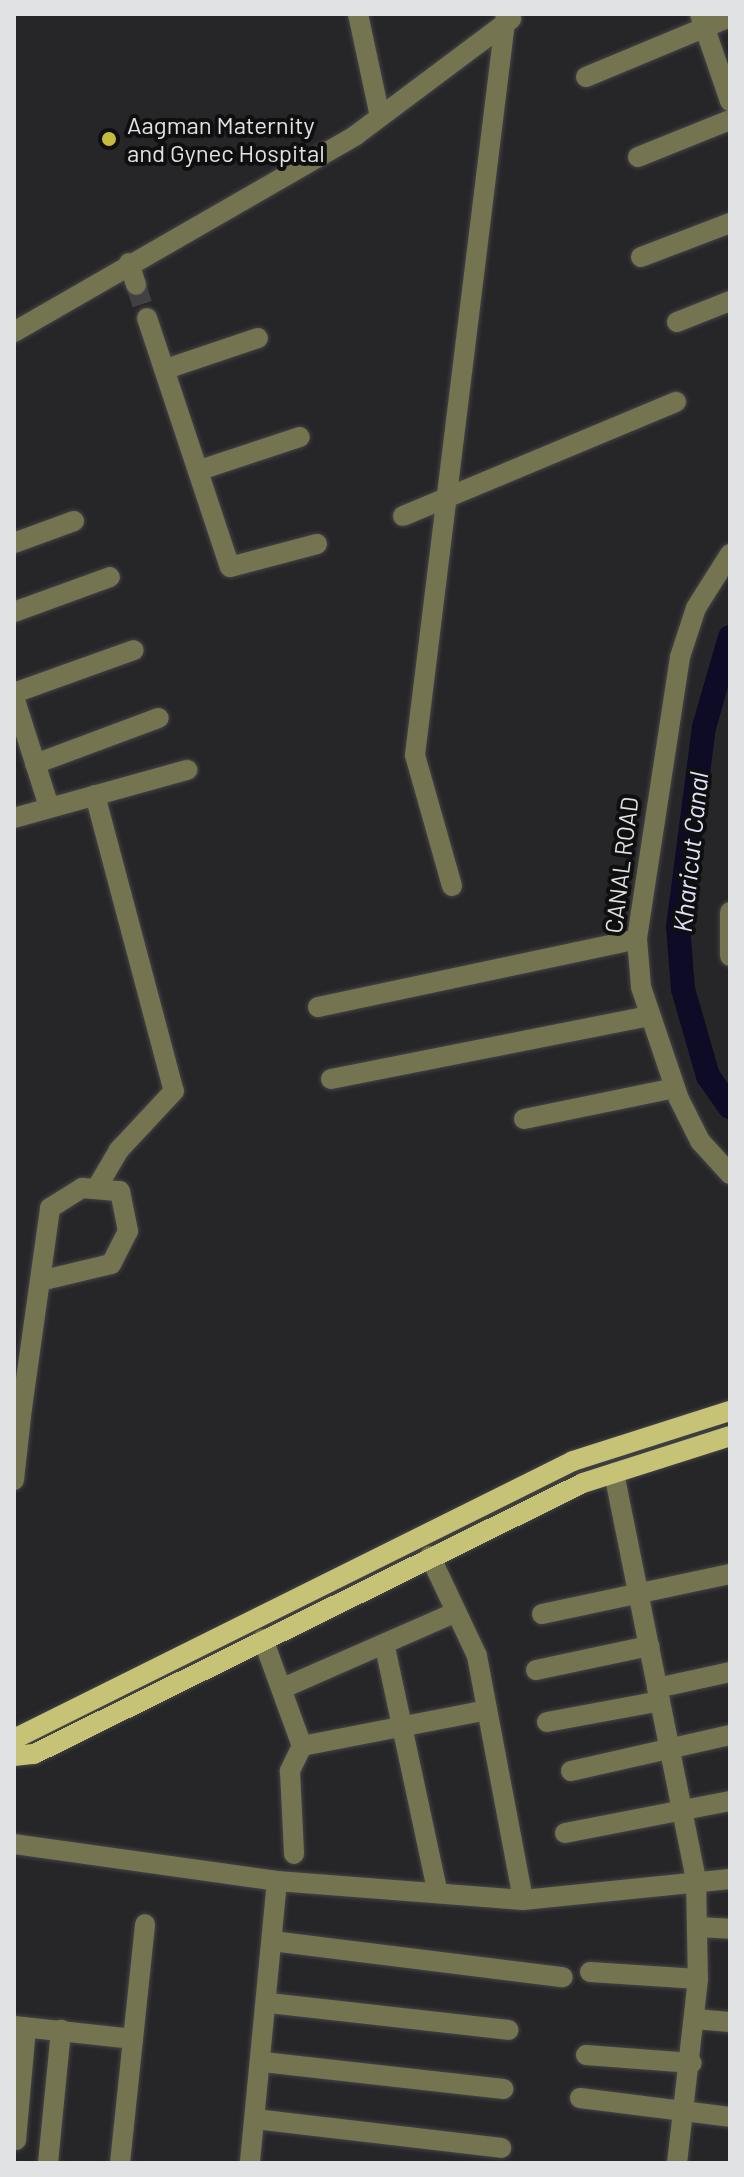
<!DOCTYPE html>
<style>
body{margin:0}
#map{position:relative;width:744px;height:2177px;overflow:hidden;background:#262629;font-family:Barlow,sans-serif}
div>[style]{position:absolute}
.canal>*{height:24px;margin:-12px;padding:0 12px;transform-origin:12px;border-radius:12px;background:#0d0b26}
.minor-tunnel>*{height:20px;margin-top:-10px;transform-origin:0;background:repeating-linear-gradient(90deg,#424245 0 20px,transparent 0 30px)}
.roads{filter:drop-shadow(0 0 2px #444447) drop-shadow(0 0 2px #444447)}
.minor>*{height:20px;margin:-10px;padding:0 10px;transform-origin:10px;border-radius:10px;background:#757450}
.major>*{height:20px;margin:-10px;padding:0 10px;transform-origin:10px;border-radius:10px;background:#c6c276}
.dots>*{width:22px;height:22px;translate:-50% -50%;box-sizing:border-box;border:4px solid #0f0f10;border-radius:50%}
span{translate:-50% -50%;white-space:nowrap;text-align:center;line-height:1.15;-webkit-text-stroke:8px #0f0f10;paint-order:stroke}
.poi-label{font-size:24px;color:#e1e2e3}
.left{translate:0 -50%;text-align:left}
.street-label{font-size:24px;color:#e1e2e3}
.water-label{font-size:26px;color:#e0e2fa;font-style:italic}
.frame{position:absolute;inset:0;border:16px solid #e1e2e3;pointer-events:none}
</style>
<div id="map">
<div class="canal">
<i style="left:730px;top:637px;width:94px;rotate:106.1deg"></i>
<i style="left:704px;top:727px;width:201px;rotate:97.4deg"></i>
<i style="left:678px;top:926px;width:63px;rotate:85.5deg"></i>
<i style="left:683px;top:989px;width:91px;rotate:74deg"></i>
<i style="left:708px;top:1076px;width:38px;rotate:55deg"></i>
</div>
<div class="minor-tunnel">
<i style="left:136px;top:285px;width:35px;rotate:72deg"></i>
</div>
<div class="roads">
<div class="minor">
<i style="left:358px;top:14px;width:105px;rotate:77.9deg"></i>
<i style="left:700px;top:14px;width:92px;rotate:71deg"></i>
<i style="left:586px;top:77px;width:156px;rotate:-22.6deg"></i>
<i style="left:638px;top:157px;width:99px;rotate:-21.9deg"></i>
<i style="left:641px;top:257px;width:95px;rotate:-20.9deg"></i>
<i style="left:129px;top:263px;width:23px;rotate:72deg"></i>
<i style="left:147px;top:318px;width:262px;rotate:71.6deg"></i>
<i style="left:230px;top:567px;width:90px;rotate:-14.8deg"></i>
<i style="left:677px;top:322px;width:57px;rotate:-21.6deg"></i>
<i style="left:14px;top:332px;width:395px;rotate:-29.9deg"></i>
<i style="left:356px;top:135px;width:194px;rotate:-36.8deg"></i>
<i style="left:166px;top:369px;width:97px;rotate:-18.6deg"></i>
<i style="left:200px;top:470px;width:105px;rotate:-18.3deg"></i>
<i style="left:403px;top:516px;width:296px;rotate:-22.7deg"></i>
<i style="left:14px;top:543px;width:64px;rotate:-20.1deg"></i>
<i style="left:730px;top:554px;width:64px;rotate:122.2deg"></i>
<i style="left:696px;top:608px;width:52px;rotate:108.1deg"></i>
<i style="left:680px;top:657px;width:285px;rotate:98.7deg"></i>
<i style="left:637px;top:939px;width:48px;rotate:85.2deg"></i>
<i style="left:641px;top:987px;width:118px;rotate:71.3deg"></i>
<i style="left:679px;top:1099px;width:47px;rotate:63.4deg"></i>
<i style="left:700px;top:1141px;width:45px;rotate:47.7deg"></i>
<i style="left:14px;top:612px;width:102px;rotate:-20deg"></i>
<i style="left:14px;top:693px;width:127px;rotate:-19.7deg"></i>
<i style="left:14px;top:697px;width:115px;rotate:72.3deg"></i>
<i style="left:35px;top:764px;width:132px;rotate:-20.4deg"></i>
<i style="left:95px;top:795px;width:306px;rotate:75.1deg"></i>
<i style="left:174px;top:1091px;width:81px;rotate:133deg"></i>
<i style="left:119px;top:1150px;width:45px;rotate:120.5deg"></i>
<i style="left:14px;top:818px;width:180px;rotate:-15.5deg"></i>
<i style="left:452px;top:886px;width:136px;rotate:-105.8deg"></i>
<i style="left:415px;top:755px;width:747px;rotate:-83deg"></i>
<i style="left:730px;top:912px;width:44px;rotate:90deg"></i>
<i style="left:318px;top:1007px;width:326px;rotate:-12deg"></i>
<i style="left:331px;top:1079px;width:325px;rotate:-11.2deg"></i>
<i style="left:524px;top:1119px;width:154px;rotate:-11.6deg"></i>
<i style="left:614px;top:1473px;width:414px;rotate:78.6deg"></i>
<i style="left:696px;top:1879px;width:100px;rotate:88.9deg"></i>
<i style="left:698px;top:1979px;width:185px;rotate:96.5deg"></i>
<i style="left:14px;top:1480px;width:72px;rotate:-83.7deg"></i>
<i style="left:22px;top:1408px;width:202px;rotate:-82deg"></i>
<i style="left:50px;top:1208px;width:38px;rotate:-32deg"></i>
<i style="left:82px;top:1188px;width:38px;rotate:5deg"></i>
<i style="left:120px;top:1191px;width:41px;rotate:78.7deg"></i>
<i style="left:128px;top:1231px;width:37px;rotate:117deg"></i>
<i style="left:111px;top:1264px;width:73px;rotate:166.5deg"></i>
<i style="left:430px;top:1556px;width:110px;rotate:64.8deg"></i>
<i style="left:477px;top:1656px;width:248px;rotate:79.3deg"></i>
<i style="left:542px;top:1614px;width:192px;rotate:-12deg"></i>
<i style="left:263px;top:1639px;width:114px;rotate:70deg"></i>
<i style="left:302px;top:1746px;width:28px;rotate:116deg"></i>
<i style="left:290px;top:1771px;width:83px;rotate:87.2deg"></i>
<i style="left:385px;top:1647px;width:249px;rotate:77.9deg"></i>
<i style="left:536px;top:1670px;width:116px;rotate:-12deg"></i>
<i style="left:283px;top:1688px;width:189px;rotate:-23.7deg"></i>
<i style="left:657px;top:1688px;width:75px;rotate:-12.4deg"></i>
<i style="left:547px;top:1722px;width:115px;rotate:-10.5deg"></i>
<i style="left:302px;top:1746px;width:188px;rotate:-11deg"></i>
<i style="left:571px;top:1771px;width:163px;rotate:-12.8deg"></i>
<i style="left:565px;top:1833px;width:168px;rotate:-11deg"></i>
<i style="left:14px;top:1844px;width:266px;rotate:8deg"></i>
<i style="left:277px;top:1881px;width:283px;rotate:95.5deg"></i>
<i style="left:277px;top:1881px;width:247px;rotate:4.4deg"></i>
<i style="left:523px;top:1900px;width:208px;rotate:-5.8deg"></i>
<i style="left:697px;top:1927px;width:33px;rotate:3deg"></i>
<i style="left:272px;top:1941px;width:293px;rotate:7.1deg"></i>
<i style="left:590px;top:1972px;width:108px;rotate:3.7deg"></i>
<i style="left:269px;top:2003px;width:241px;rotate:6.4deg"></i>
<i style="left:695px;top:2019px;width:35px;rotate:5deg"></i>
<i style="left:14px;top:2026px;width:120px;rotate:6.2deg"></i>
<i style="left:586px;top:2055px;width:106px;rotate:4.3deg"></i>
<i style="left:263px;top:2062px;width:242px;rotate:6.4deg"></i>
<i style="left:580px;top:2098px;width:151px;rotate:7.2deg"></i>
<i style="left:255px;top:2119px;width:248px;rotate:6.7deg"></i>
<i style="left:16px;top:2140px;width:113px;rotate:-84.9deg"></i>
<i style="left:48px;top:2163px;width:134px;rotate:-84.4deg"></i>
<i style="left:120px;top:2163px;width:240px;rotate:-84deg"></i>
</div>
<div class="major">
<i style="left:14px;top:1739px;width:624px;rotate:-26.44deg"></i>
<i style="left:573px;top:1461px;width:165px;rotate:-17.7deg"></i>
<i style="left:14px;top:1756px;width:20px;rotate:-6deg"></i>
<i style="left:34px;top:1754px;width:612px;rotate:-26.27deg"></i>
<i style="left:583px;top:1483px;width:154px;rotate:-17.7deg"></i>
</div>
</div>
<div class="dots">
<i style="left:109px;top:139px;background:#c5bc3d"></i>
</div>
<div class="poi-label">
<span class="left" style="left:127px;top:139px">Aagman Maternity<br>and Gynec Hospital</span>
</div>
<div class="street-label">
<span style="left:621px;top:865px;rotate:-83deg">CANAL ROAD</span>
</div>
<div class="water-label">
<span style="left:690px;top:852px;rotate:-84deg">Kharicut Canal</span>
</div>
<div class="frame"></div>
</div>
